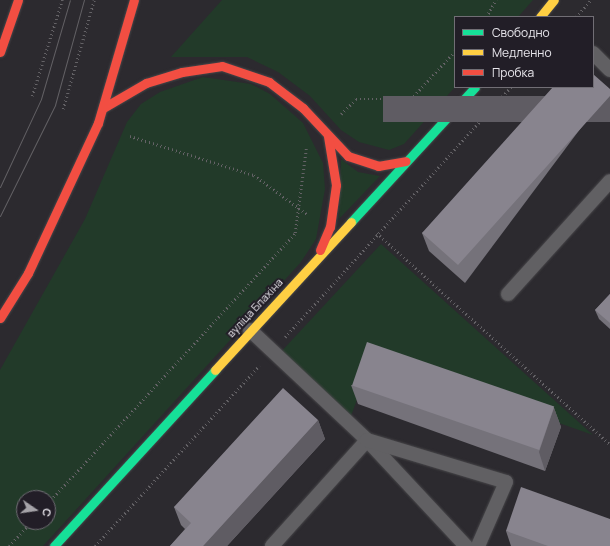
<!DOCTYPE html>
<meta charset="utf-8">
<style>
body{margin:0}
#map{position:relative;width:610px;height:546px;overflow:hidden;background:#2c2a2f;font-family:Manrope,sans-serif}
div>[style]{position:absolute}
.green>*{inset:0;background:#223a29}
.path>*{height:2.5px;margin-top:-1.25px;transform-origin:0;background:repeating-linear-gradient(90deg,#646266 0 1px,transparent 0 4px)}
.roads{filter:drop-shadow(0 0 1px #474649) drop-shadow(0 0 1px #474649)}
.lane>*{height:14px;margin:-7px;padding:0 7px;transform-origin:7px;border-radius:7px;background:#616063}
.fast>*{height:9px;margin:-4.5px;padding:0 4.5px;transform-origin:4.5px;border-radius:4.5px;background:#16e098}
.slow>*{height:9px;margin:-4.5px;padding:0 4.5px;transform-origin:4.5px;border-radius:4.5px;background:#ffcf43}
.jam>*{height:9px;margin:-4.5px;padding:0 4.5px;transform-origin:4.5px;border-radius:4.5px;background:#f24e42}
.tram>*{height:1px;margin:-0.5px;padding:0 0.5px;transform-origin:0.5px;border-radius:0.5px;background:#626064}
.wall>*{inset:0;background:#75727a}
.shaded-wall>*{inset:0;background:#5f5c63;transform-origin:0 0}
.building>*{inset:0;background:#88848e;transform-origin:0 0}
span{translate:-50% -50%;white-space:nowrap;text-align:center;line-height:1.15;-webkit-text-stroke:4px #221e27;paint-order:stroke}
.street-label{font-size:11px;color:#e7e5eb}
.legend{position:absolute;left:454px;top:16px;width:140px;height:72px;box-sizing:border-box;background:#221e27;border:1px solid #716e75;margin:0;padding:5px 7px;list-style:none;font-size:12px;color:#e7e5eb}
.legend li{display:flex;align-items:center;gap:8px;height:20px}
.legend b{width:20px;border:1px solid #716e75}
.north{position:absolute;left:16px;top:490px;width:40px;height:40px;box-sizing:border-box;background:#221e27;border:1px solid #716e75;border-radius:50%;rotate:103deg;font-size:11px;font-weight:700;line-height:16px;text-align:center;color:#e7e5eb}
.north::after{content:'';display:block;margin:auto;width:14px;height:18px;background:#a6a4a9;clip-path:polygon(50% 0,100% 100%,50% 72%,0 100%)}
</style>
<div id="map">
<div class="green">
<i style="clip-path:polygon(222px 0,533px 0,518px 17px,455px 17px,455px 87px,404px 144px,389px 150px,359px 142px,341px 130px,310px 96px,278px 72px,247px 57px,171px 57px)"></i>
<i style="clip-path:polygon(evenodd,203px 77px,251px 84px,270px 94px,303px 123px,323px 163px,325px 189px,316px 239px,301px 262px,43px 546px,0 546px,0 370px,85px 219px,127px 122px,141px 104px,160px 92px,203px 77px,24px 498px,48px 498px,48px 522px,24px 522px,24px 498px)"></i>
<i style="clip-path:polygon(341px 159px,358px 172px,380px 176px,339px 219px)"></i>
<i style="clip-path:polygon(381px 244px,593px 435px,372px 357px,350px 419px,279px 354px)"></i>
</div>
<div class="path">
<i style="left:486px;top:17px;width:20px;rotate:-60deg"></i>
<i style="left:576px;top:17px;width:23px;rotate:-49deg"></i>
<i style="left:32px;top:96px;width:101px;rotate:-72.6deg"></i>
<i style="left:63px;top:109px;width:113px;rotate:-74.1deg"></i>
<i style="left:341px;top:114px;width:21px;rotate:-45deg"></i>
<i style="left:356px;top:99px;width:55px"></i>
<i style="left:411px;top:99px;width:65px;rotate:-47.5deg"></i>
<i style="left:130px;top:136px;width:130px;rotate:17.5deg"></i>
<i style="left:254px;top:175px;width:67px;rotate:36.5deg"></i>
<i style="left:377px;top:233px;width:314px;rotate:42.2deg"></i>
<i style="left:285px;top:337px;width:337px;rotate:-47.9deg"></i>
<i style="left:48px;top:503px;width:366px;rotate:-47.5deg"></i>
<i style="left:295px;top:233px;width:85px;rotate:-82.5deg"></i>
<i style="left:9px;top:546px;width:33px;rotate:-47deg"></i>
<i style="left:95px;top:546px;width:244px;rotate:-47.7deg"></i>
</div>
<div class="roads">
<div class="lane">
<i style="left:593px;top:53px;width:24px;rotate:45deg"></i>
<i style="left:508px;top:294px;width:152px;rotate:-47.9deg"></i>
<i style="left:250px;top:330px;width:161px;rotate:43.2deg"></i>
<i style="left:367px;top:440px;width:145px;rotate:47deg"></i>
<i style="left:272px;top:546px;width:142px;rotate:-48.1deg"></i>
<i style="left:367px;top:440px;width:145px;rotate:16.8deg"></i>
<i style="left:506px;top:482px;width:70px;rotate:113.6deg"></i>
</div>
<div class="fast">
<i style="left:351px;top:222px;width:183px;rotate:-47.4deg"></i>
<i style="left:54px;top:546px;width:239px;rotate:-47.5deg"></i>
</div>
<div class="slow">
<i style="left:540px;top:17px;width:22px;rotate:-51deg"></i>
<i style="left:215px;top:370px;width:201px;rotate:-47.4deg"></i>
</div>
<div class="jam">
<i style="left:0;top:52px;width:55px;rotate:-70.9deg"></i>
<i style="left:103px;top:108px;width:50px;rotate:-30.2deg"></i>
<i style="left:146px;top:83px;width:38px;rotate:-17deg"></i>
<i style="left:182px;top:72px;width:40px;rotate:-8.5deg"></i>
<i style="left:222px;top:66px;width:50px;rotate:18.8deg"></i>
<i style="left:269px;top:82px;width:43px;rotate:37.4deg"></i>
<i style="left:303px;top:108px;width:66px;rotate:46.8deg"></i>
<i style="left:348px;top:156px;width:32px;rotate:18deg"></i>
<i style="left:378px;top:166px;width:28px;rotate:-10deg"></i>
<i style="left:320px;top:250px;width:25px;rotate:-67deg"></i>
<i style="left:330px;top:227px;width:42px;rotate:-81.9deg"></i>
<i style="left:336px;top:185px;width:50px;rotate:-99.3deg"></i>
<i style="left:0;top:318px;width:53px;rotate:-58.1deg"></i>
<i style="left:28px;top:273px;width:166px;rotate:-65deg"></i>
<i style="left:98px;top:123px;width:128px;rotate:-73.7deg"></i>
</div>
</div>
<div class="tram">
<i style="left:0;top:187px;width:97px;rotate:-65deg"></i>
<i style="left:41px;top:99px;width:103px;rotate:-73.7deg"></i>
<i style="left:0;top:216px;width:124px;rotate:-63.6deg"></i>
<i style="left:55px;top:105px;width:109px;rotate:-74.6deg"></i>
</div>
<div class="wall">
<i style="clip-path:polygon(610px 89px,465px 283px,429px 251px,422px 233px)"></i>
<i style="clip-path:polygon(610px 294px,610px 329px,599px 319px,595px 310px)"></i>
<i style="clip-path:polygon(351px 385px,554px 408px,561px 427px,545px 471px,358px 404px)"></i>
<i style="clip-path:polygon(318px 420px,325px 439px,227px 546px,170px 546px,185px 529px,181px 525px,174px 507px)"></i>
<i style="clip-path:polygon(506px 531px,610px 546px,511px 546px)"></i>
</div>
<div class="shaded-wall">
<i style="left:610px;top:96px;width:26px;height:227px;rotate:90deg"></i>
<i style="clip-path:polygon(554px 408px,561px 427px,545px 471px,539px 452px)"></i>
<i style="clip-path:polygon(318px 420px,325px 439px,227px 546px,203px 546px)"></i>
</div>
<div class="building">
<i style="clip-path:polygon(593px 74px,610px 89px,610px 96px,458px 265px,422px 233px,553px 87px,593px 87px)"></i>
<i style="clip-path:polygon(610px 294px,610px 323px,595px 310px)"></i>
<i style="left:367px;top:342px;width:198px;height:46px;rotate:19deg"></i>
<i style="clip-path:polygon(283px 388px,318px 420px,203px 546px,170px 546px,191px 523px,174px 507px)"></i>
<i style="clip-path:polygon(521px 487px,610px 519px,610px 546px,548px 546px,506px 531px)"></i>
</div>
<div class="street-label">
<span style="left:255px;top:308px;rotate:-47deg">вуліца Блахіна</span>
</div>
<ul class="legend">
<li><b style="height:5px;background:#16e098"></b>Свободно</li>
<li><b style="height:5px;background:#ffcf43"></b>Медленно</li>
<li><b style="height:5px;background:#f24e42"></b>Пробка</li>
</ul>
<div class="north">С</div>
</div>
